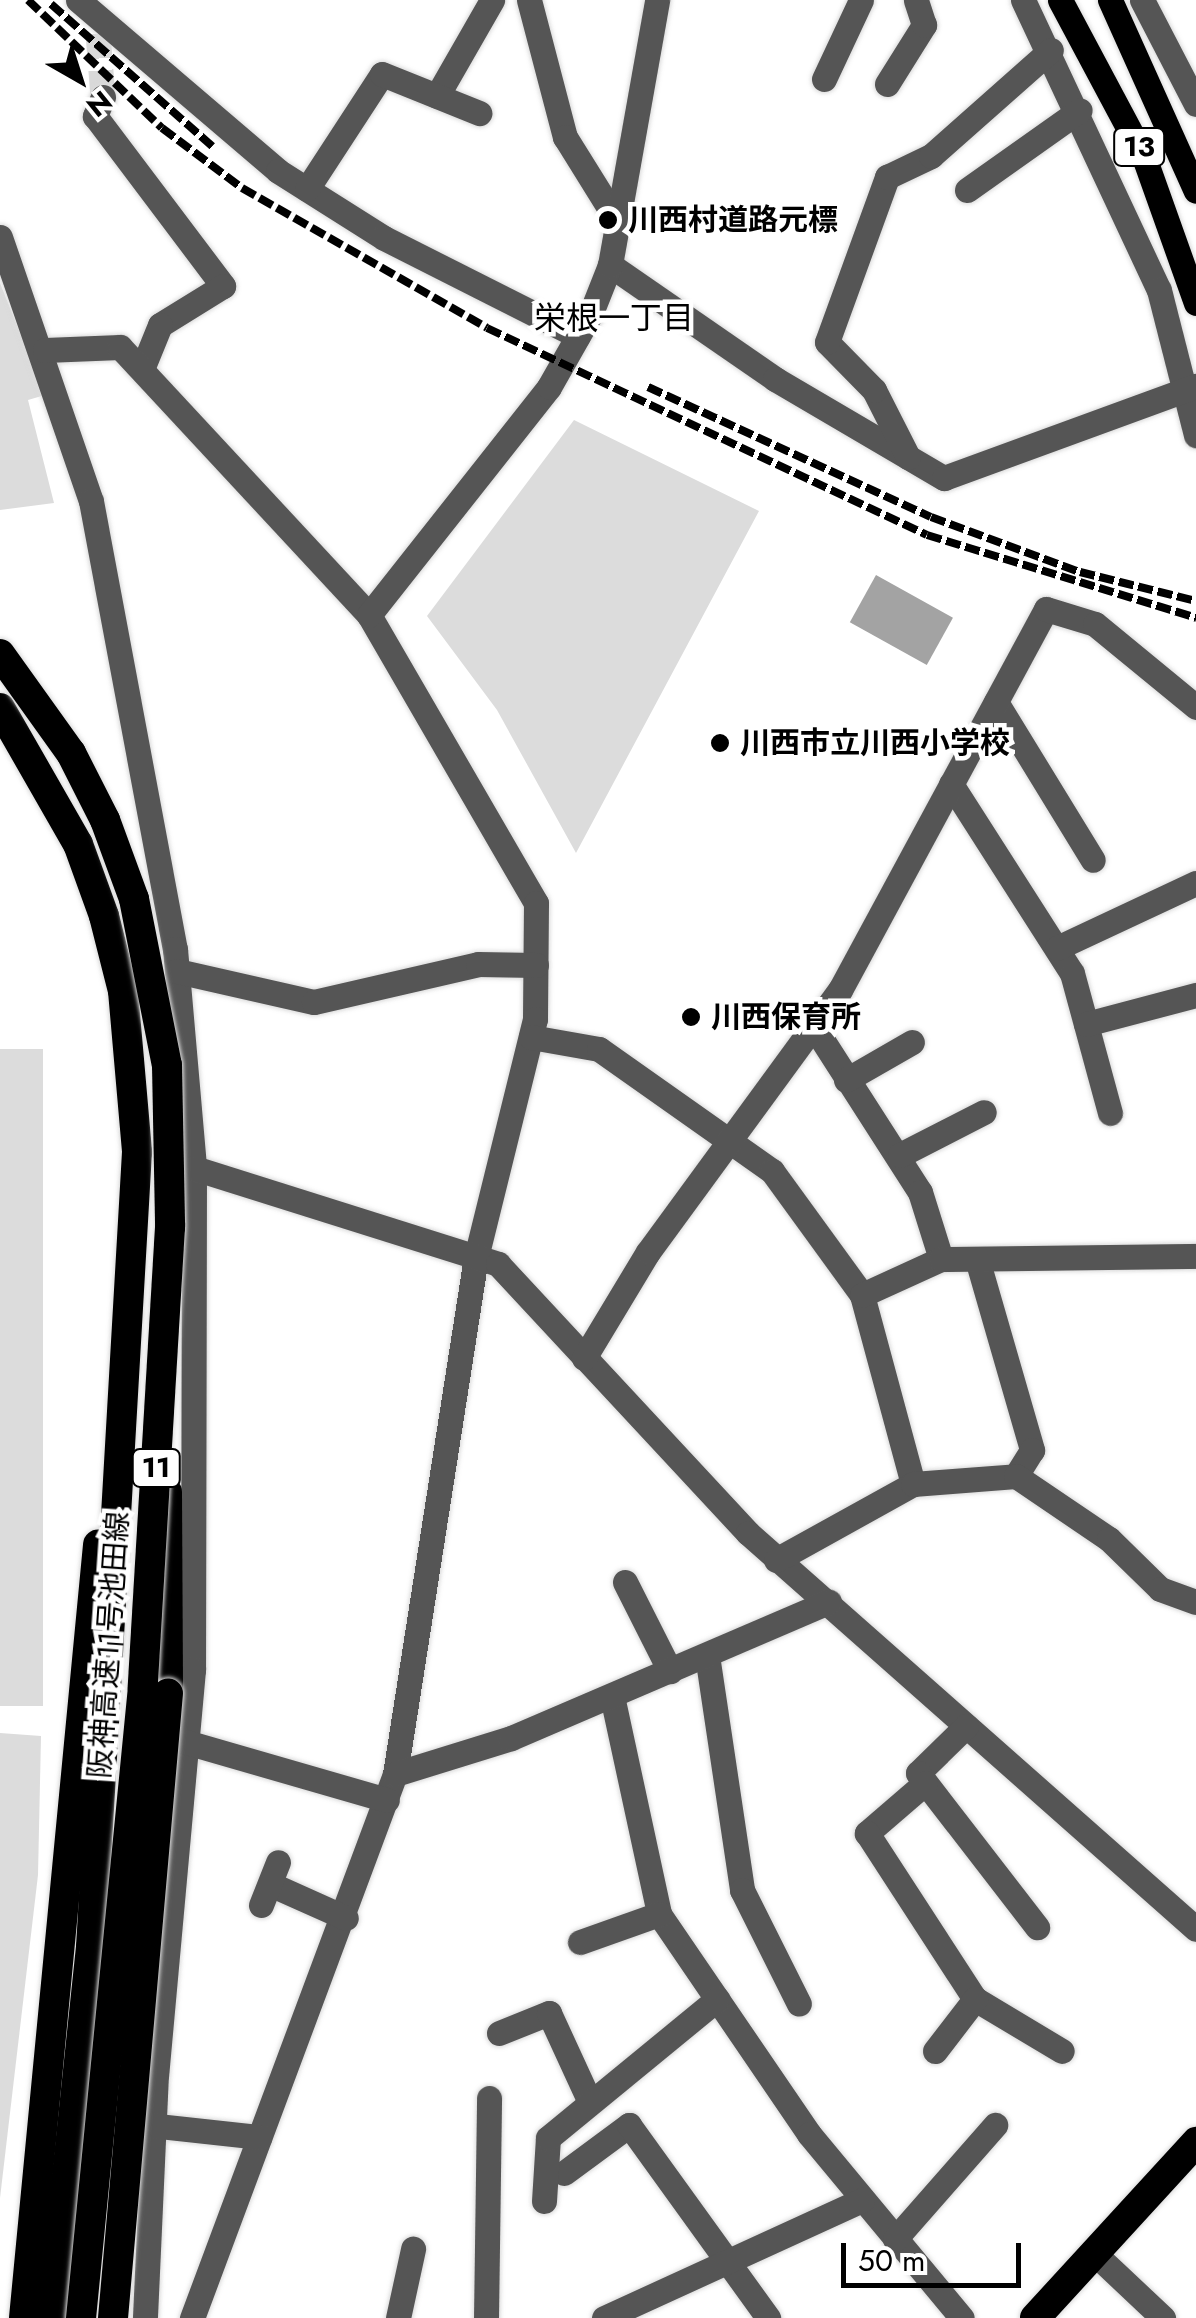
<!DOCTYPE html>
<meta charset="utf-8">
<style>
body{margin:0}
#map{position:relative;width:1196px;height:2318px;overflow:hidden;background:#fff;font-family:Jost,"Noto Sans JP",sans-serif}
div>[style]{position:absolute}
.green>*{inset:0;background:#dcdcdc;transform-origin:0 0}
.water>*{inset:0;background:#a3a3a3;transform-origin:0 0}
.minor-tunnel>*{height:25px;margin-top:-12.5px;transform-origin:0;background:repeating-linear-gradient(90deg,#d9d9d9 0 25px,transparent 0 37px)}
.roads{filter:drop-shadow(0 0 2px #dbdbdb) drop-shadow(0 0 2px #dbdbdb)}
.minor>*{height:25px;margin:-12.5px;padding:0 12.5px;transform-origin:12.5px;border-radius:12.5px;background:#555}
.major>*{height:25px;margin:-12.5px;padding:0 12.5px;transform-origin:12.5px;border-radius:12.5px;background:#000}
.highway>*{height:30px;margin:-15px;padding:0 15px;transform-origin:15px;border-radius:15px;background:#000}
.rail>*{height:8px;margin-top:-4px;transform-origin:0;background:repeating-linear-gradient(90deg,#000 0 15px,transparent 0 20px)}
.bridges{filter:drop-shadow(0 0 2px #dbdbdb) drop-shadow(0 0 2px #dbdbdb)}
.highway-bridge>*{height:30px;margin:-15px;padding:0 15px;transform-origin:15px;border-radius:15px;background:#000}
.dots>*{width:28px;height:28px;translate:-50% -50%;box-sizing:border-box;border:5px solid #fff;border-radius:50%}
span{translate:-50% -50%;white-space:nowrap;text-align:center;line-height:1.15;-webkit-text-stroke:9px #fff;paint-order:stroke}
.shield-label span{padding:2px 8px;background:#fff;border:2px solid;border-radius:8px;-webkit-text-stroke-width:0}
.shield-label{font-size:28px;color:#000;font-weight:700}
.poi-label{font-size:30px;color:#000;font-weight:700}
.left{translate:0 -50%;text-align:left}
.street-label{font-size:30px;color:#000}
.neighbourhood-label{font-size:32px;color:#000}
.north{position:absolute;left:30px;top:30px;width:100px;height:100px;-webkit-text-stroke:8px #fff;paint-order:stroke;rotate:141deg;font-size:28px;font-weight:700;line-height:40px;text-align:center;color:#000}
.north::after{content:'';display:block;margin:auto;width:35px;height:45px;background:#000;clip-path:polygon(50% 0,100% 100%,50% 72%,0 100%)}
.scale{position:absolute;left:841px;top:2243px;width:180px;height:45px;box-sizing:border-box;border:5px solid #000;border-top:0;padding-left:12px;font-size:30px;line-height:35px;white-space:nowrap;color:#000;-webkit-text-stroke:8px #fff;paint-order:stroke}
</style>
<div id="map">
<div class="green">
<i style="clip-path:polygon(0 283px,45px 395px,28px 400px,54px 503px,0 510px)"></i>
<i style="clip-path:polygon(574px 420px,759px 511px,576px 853px,497px 710px,427px 616px)"></i>
<i style="left:0;top:1049px;width:43px;height:657px"></i>
<i style="clip-path:polygon(0 1733px,41px 1736px,38px 1875px,0 2198px)"></i>
</div>
<div class="water">
<i style="left:876px;top:575px;width:88px;height:54px;rotate:29deg"></i>
</div>
<div class="minor-tunnel">
<i style="left:98px;top:33px;width:64px;rotate:85.5deg"></i>
</div>
<div class="roads">
<div class="minor">
<i style="left:78px;top:0;width:263px;rotate:40.5deg"></i>
<i style="left:278px;top:171px;width:125px;rotate:32.3deg"></i>
<i style="left:384px;top:238px;width:217px;rotate:26.8deg"></i>
<i style="left:529px;top:0;width:142px;rotate:75.3deg"></i>
<i style="left:565px;top:137px;width:97px;rotate:58.1deg"></i>
<i style="left:1023px;top:0;width:320px;rotate:64.9deg"></i>
<i style="left:1159px;top:290px;width:150px;rotate:75.7deg"></i>
<i style="left:1142px;top:0;width:117px;rotate:62.6deg"></i>
<i style="left:824px;top:79px;width:87px;rotate:-64.9deg"></i>
<i style="left:887px;top:84px;width:70px;rotate:-57.9deg"></i>
<i style="left:924px;top:25px;width:26px;rotate:-108deg"></i>
<i style="left:437px;top:96px;width:111px;rotate:-60.2deg"></i>
<i style="left:103px;top:97px;width:21px;rotate:113deg"></i>
<i style="left:95px;top:116px;width:213px;rotate:53deg"></i>
<i style="left:223px;top:286px;width:74px;rotate:148.2deg"></i>
<i style="left:160px;top:325px;width:48px;rotate:112.2deg"></i>
<i style="left:307px;top:189px;width:137px;rotate:-56.9deg"></i>
<i style="left:382px;top:74px;width:105px;rotate:21.9deg"></i>
<i style="left:967px;top:190px;width:138px;rotate:-35.3deg"></i>
<i style="left:0;top:237px;width:279px;rotate:71deg"></i>
<i style="left:91px;top:501px;width:456px;rotate:79.4deg"></i>
<i style="left:175px;top:949px;width:220px;rotate:85deg"></i>
<i style="left:194px;top:1168px;width:502px;rotate:90.11deg"></i>
<i style="left:193px;top:1670px;width:406px;rotate:95.2deg"></i>
<i style="left:156px;top:2074px;width:244px;rotate:92.6deg"></i>
<i style="left:610px;top:265px;width:201px;rotate:34.6deg"></i>
<i style="left:775px;top:379px;width:196px;rotate:30.4deg"></i>
<i style="left:944px;top:478px;width:268px;rotate:-20.1deg"></i>
<i style="left:45px;top:350px;width:75px;rotate:-2.3deg"></i>
<i style="left:120px;top:347px;width:366px;rotate:47.1deg"></i>
<i style="left:369px;top:615px;width:333px;rotate:59.9deg"></i>
<i style="left:536px;top:903px;width:116px;rotate:90.5deg"></i>
<i style="left:535px;top:1019px;width:245px;rotate:103.9deg"></i>
<i style="left:476px;top:1257px;width:523px;rotate:98.9deg"></i>
<i style="left:395px;top:1774px;width:581px;rotate:110.46deg"></i>
<i style="left:908px;top:457px;width:75px;rotate:-116.9deg"></i>
<i style="left:874px;top:390px;width:67px;rotate:-134.4deg"></i>
<i style="left:827px;top:342px;width:176px;rotate:-70deg"></i>
<i style="left:887px;top:177px;width:49px;rotate:-25.5deg"></i>
<i style="left:931px;top:156px;width:160px;rotate:-41.5deg"></i>
<i style="left:369px;top:615px;width:290px;rotate:-51.7deg"></i>
<i style="left:549px;top:387px;width:85px;rotate:-60.4deg"></i>
<i style="left:591px;top:313px;width:52px;rotate:-68.4deg"></i>
<i style="left:610px;top:265px;width:269px;rotate:-79.9deg"></i>
<i style="left:996px;top:702px;width:185px;rotate:58.5deg"></i>
<i style="left:951px;top:784px;width:224px;rotate:57.4deg"></i>
<i style="left:1072px;top:973px;width:145px;rotate:74.8deg"></i>
<i style="left:1057px;top:948px;width:153px;rotate:-25.1deg"></i>
<i style="left:177px;top:971px;width:140px;rotate:12.8deg"></i>
<i style="left:314px;top:1002px;width:168px;rotate:-13deg"></i>
<i style="left:478px;top:964px;width:58px;rotate:1deg"></i>
<i style="left:1086px;top:1024px;width:114px;rotate:-14.8deg"></i>
<i style="left:814px;top:1027px;width:196px;rotate:57.3deg"></i>
<i style="left:920px;top:1192px;width:70px;rotate:72.6deg"></i>
<i style="left:531px;top:1037px;width:69px;rotate:10deg"></i>
<i style="left:599px;top:1049px;width:212px;rotate:35.2deg"></i>
<i style="left:772px;top:1171px;width:153px;rotate:54deg"></i>
<i style="left:862px;top:1295px;width:196px;rotate:74.9deg"></i>
<i style="left:846px;top:1080px;width:76px;rotate:-29.9deg"></i>
<i style="left:900px;top:1155px;width:94px;rotate:-27.1deg"></i>
<i style="left:194px;top:1168px;width:319px;rotate:17.5deg"></i>
<i style="left:498px;top:1264px;width:367px;rotate:47.1deg"></i>
<i style="left:748px;top:1533px;width:598px;rotate:41.47deg"></i>
<i style="left:977px;top:1259px;width:199px;rotate:73.9deg"></i>
<i style="left:1032px;top:1450px;width:31px;rotate:122deg"></i>
<i style="left:862px;top:1295px;width:87px;rotate:-24.5deg"></i>
<i style="left:941px;top:1259px;width:255px;rotate:-0.7deg"></i>
<i style="left:584px;top:1358px;width:124px;rotate:-58.9deg"></i>
<i style="left:648px;top:1252px;width:325px;rotate:-53.8deg"></i>
<i style="left:840px;top:990px;width:433px;rotate:-61.6deg"></i>
<i style="left:1046px;top:609px;width:51px;rotate:17deg"></i>
<i style="left:1095px;top:624px;width:131px;rotate:39.4deg"></i>
<i style="left:776px;top:1560px;width:157px;rotate:-29deg"></i>
<i style="left:913px;top:1484px;width:103px;rotate:-4.4deg"></i>
<i style="left:1016px;top:1476px;width:112px;rotate:34.1deg"></i>
<i style="left:1109px;top:1539px;width:71px;rotate:44.4deg"></i>
<i style="left:1160px;top:1589px;width:38px;rotate:20deg"></i>
<i style="left:625px;top:1582px;width:100px;rotate:63.2deg"></i>
<i style="left:707px;top:1655px;width:238px;rotate:81.5deg"></i>
<i style="left:742px;top:1890px;width:127px;rotate:63.4deg"></i>
<i style="left:612px;top:1696px;width:223px;rotate:77.8deg"></i>
<i style="left:659px;top:1914px;width:266px;rotate:55.7deg"></i>
<i style="left:809px;top:2134px;width:239px;rotate:50.3deg"></i>
<i style="left:966px;top:1726px;width:67px;rotate:135.6deg"></i>
<i style="left:918px;top:1773px;width:195px;rotate:52.3deg"></i>
<i style="left:186px;top:1742px;width:209px;rotate:16.1deg"></i>
<i style="left:395px;top:1774px;width:121px;rotate:-17.2deg"></i>
<i style="left:511px;top:1738px;width:346px;rotate:-23.2deg"></i>
<i style="left:925px;top:1783px;width:77px;rotate:139.2deg"></i>
<i style="left:867px;top:1833px;width:198px;rotate:57deg"></i>
<i style="left:975px;top:1999px;width:101px;rotate:30.9deg"></i>
<i style="left:270px;top:1884px;width:83px;rotate:24.1deg"></i>
<i style="left:261px;top:1905px;width:46px;rotate:-68.4deg"></i>
<i style="left:580px;top:1942px;width:84px;rotate:-19.5deg"></i>
<i style="left:499px;top:2033px;width:54px;rotate:-21.8deg"></i>
<i style="left:549px;top:2013px;width:96px;rotate:65.3deg"></i>
<i style="left:935px;top:2051px;width:66px;rotate:-52.4deg"></i>
<i style="left:140px;top:2124px;width:120px;rotate:6.2deg"></i>
<i style="left:564px;top:2173px;width:81px;rotate:-36.4deg"></i>
<i style="left:629px;top:2125px;width:238px;rotate:54.2deg"></i>
<i style="left:544px;top:2201px;width:63px;rotate:-86.4deg"></i>
<i style="left:548px;top:2138px;width:219px;rotate:-39.4deg"></i>
<i style="left:895px;top:2239px;width:152px;rotate:-48.7deg"></i>
<i style="left:1094px;top:2253px;width:95px;rotate:43.3deg"></i>
<i style="left:398px;top:2318px;width:71px;rotate:-77.7deg"></i>
<i style="left:486px;top:2318px;width:220px;rotate:-89.2deg"></i>
<i style="left:604px;top:2318px;width:284px;rotate:-24.6deg"></i>
</div>
<div class="major">
<i style="left:1060px;top:0;width:178px;rotate:61.9deg"></i>
<i style="left:1144px;top:157px;width:155px;rotate:70.4deg"></i>
<i style="left:1110px;top:0;width:209px;rotate:65.8deg"></i>
</div>
<div class="highway">
<i style="left:0;top:708px;width:157px;rotate:60.2deg"></i>
<i style="left:78px;top:844px;width:77px;rotate:70.1deg"></i>
<i style="left:104px;top:916px;width:77px;rotate:75.8deg"></i>
<i style="left:123px;top:991px;width:162px;rotate:85deg"></i>
<i style="left:137px;top:1152px;width:796px;rotate:93.31deg"></i>
<i style="left:91px;top:1947px;width:373px;rotate:96deg"></i>
<i style="left:167px;top:1492px;width:201px;rotate:89.7deg"></i>
<i style="left:24px;top:2318px;width:777px;rotate:-84.53deg"></i>
<i style="left:1035px;top:2318px;width:239px;rotate:-47.5deg"></i>
</div>
</div>
<div class="rail">
<i style="left:28px;top:0;width:185px;rotate:43.7deg"></i>
<i style="left:162px;top:128px;width:100px;rotate:36.9deg"></i>
<i style="left:242px;top:188px;width:282px;rotate:29.7deg"></i>
<i style="left:487px;top:328px;width:486px;rotate:25.2deg"></i>
<i style="left:927px;top:535px;width:282px;rotate:17.1deg"></i>
<i style="left:51px;top:4px;width:215px;rotate:41.4deg"></i>
<i style="left:648px;top:387px;width:311px;rotate:24.7deg"></i>
<i style="left:931px;top:517px;width:159px;rotate:20.3deg"></i>
<i style="left:1080px;top:572px;width:120px;rotate:14deg"></i>
</div>
<div class="bridges">
<div class="highway-bridge">
<i style="left:0;top:654px;width:122px;rotate:54.4deg"></i>
<i style="left:71px;top:753px;width:75px;rotate:63.1deg"></i>
<i style="left:105px;top:820px;width:84px;rotate:69.8deg"></i>
<i style="left:134px;top:899px;width:169px;rotate:78.8deg"></i>
<i style="left:167px;top:1065px;width:162px;rotate:88.9deg"></i>
<i style="left:170px;top:1227px;width:461px;rotate:93.4deg"></i>
<i style="left:143px;top:1687px;width:634px;rotate:95.61deg"></i>
<i style="left:113px;top:2318px;width:627px;rotate:-84.97deg"></i>
</div>
</div>
<div class="dots">
<i style="left:608px;top:220px;background:#000"></i>
<i style="left:720px;top:743px;background:#000"></i>
<i style="left:691px;top:1017px;background:#000"></i>
</div>
<div class="shield-label">
<span style="left:1139px;top:147px">13</span>
<span style="left:156px;top:1468px">11</span>
</div>
<div class="poi-label">
<span class="left" style="left:628px;top:220px">川西村道路元標</span>
<span class="left" style="left:740px;top:743px">川西市立川西小学校</span>
<span class="left" style="left:711px;top:1017px">川西保育所</span>
</div>
<div class="street-label">
<span style="left:109px;top:1645px;rotate:-86deg">阪神高速11号池田線</span>
</div>
<div class="neighbourhood-label">
<span style="left:614px;top:318px">栄根一丁目</span>
</div>
<div class="north">N</div>
<div class="scale">50 m</div>
</div>
